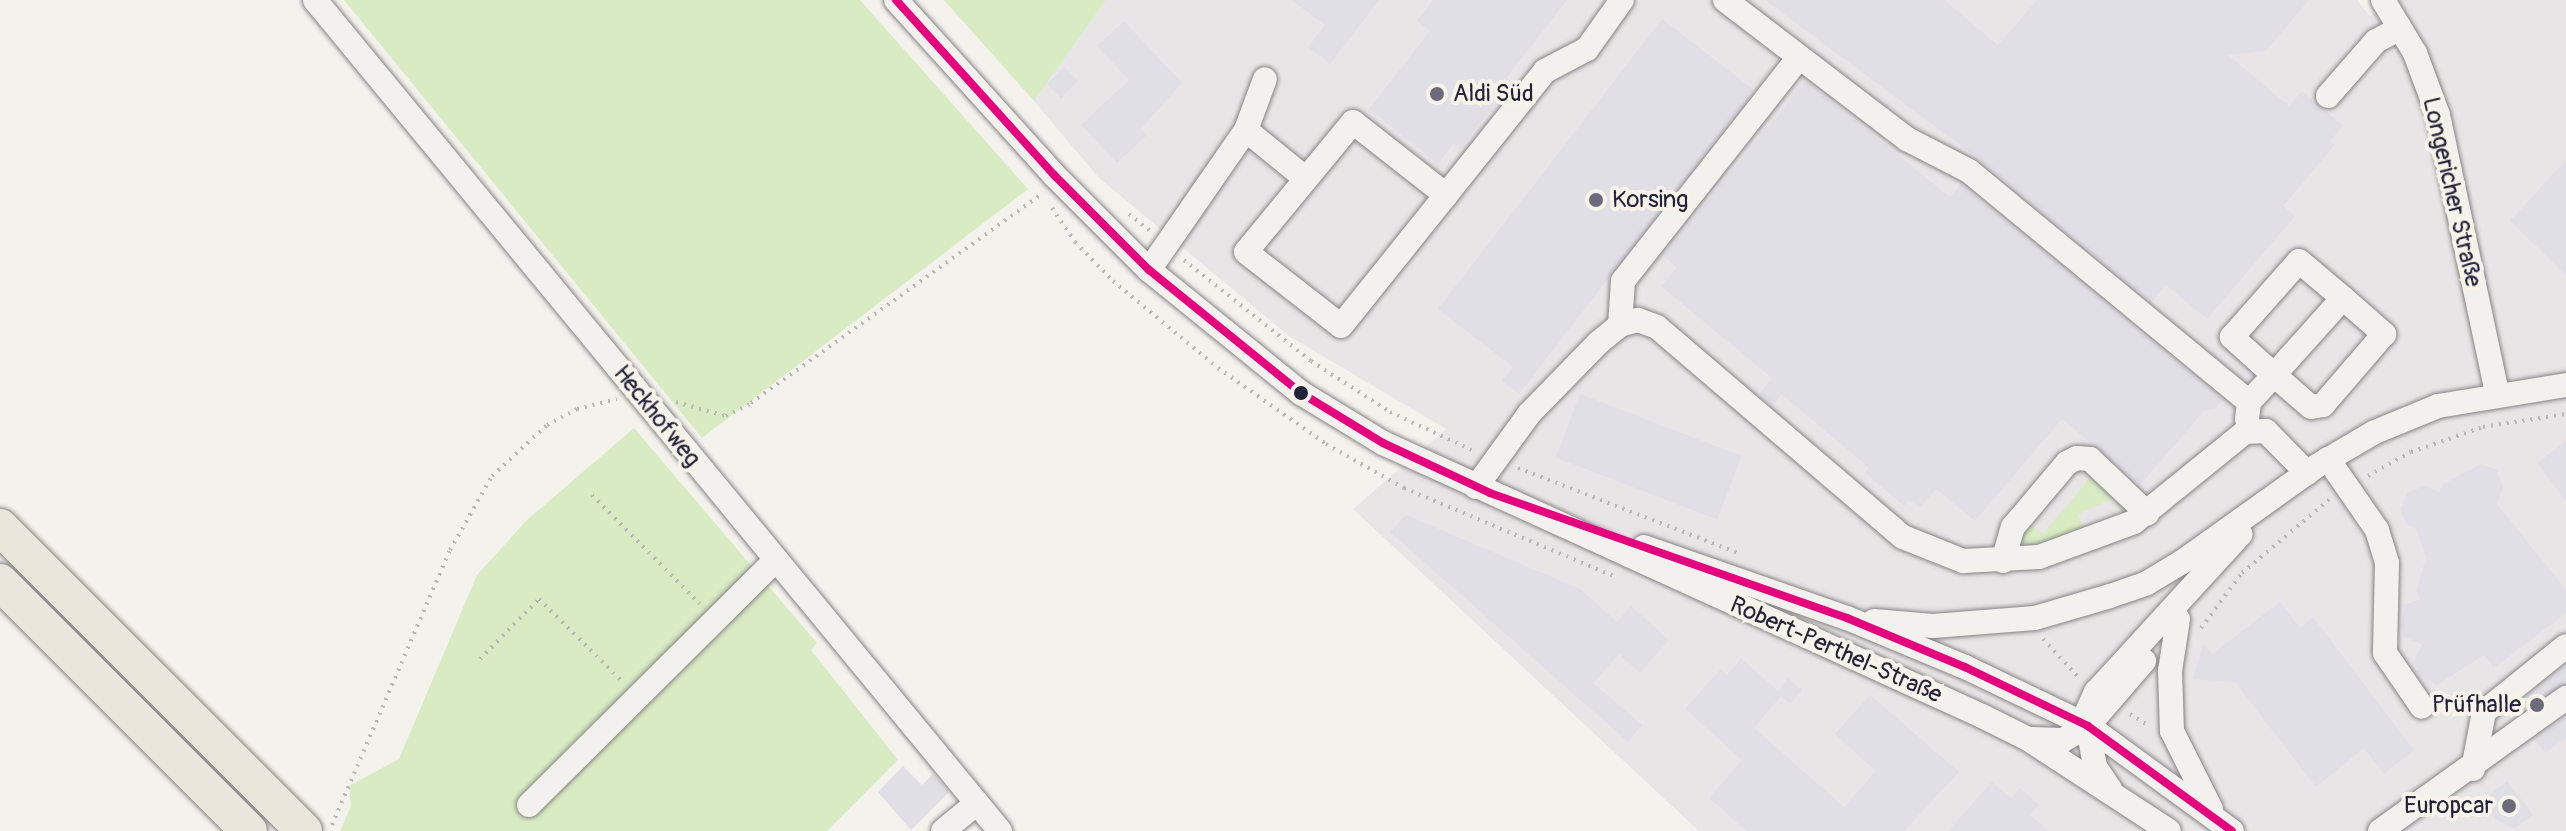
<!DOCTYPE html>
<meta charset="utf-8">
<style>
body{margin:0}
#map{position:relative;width:2566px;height:831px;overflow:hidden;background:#f4f2ec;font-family:Pangolin,sans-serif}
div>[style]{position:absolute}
.built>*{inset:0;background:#e8e5e6}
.green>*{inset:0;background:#d8ebc2}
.building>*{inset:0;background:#e0dfe6;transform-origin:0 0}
.path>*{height:4px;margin-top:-2px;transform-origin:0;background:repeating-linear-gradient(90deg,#b8b6b6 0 2px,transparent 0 8px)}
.roads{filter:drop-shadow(0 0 2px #858486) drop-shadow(0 0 2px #858486)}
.minor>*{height:24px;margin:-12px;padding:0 12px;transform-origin:12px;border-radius:12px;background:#f2f1ed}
.highway>*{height:36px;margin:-18px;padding:0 18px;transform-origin:18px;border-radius:18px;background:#ebe6db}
.bus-1>*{height:8px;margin:-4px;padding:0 4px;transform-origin:4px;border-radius:4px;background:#e5007d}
.dots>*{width:22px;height:22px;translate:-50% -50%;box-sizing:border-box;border:4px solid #f7f3e8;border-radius:50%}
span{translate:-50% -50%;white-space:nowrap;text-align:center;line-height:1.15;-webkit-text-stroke:8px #f7f3e8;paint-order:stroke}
.poi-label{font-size:24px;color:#22223b}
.left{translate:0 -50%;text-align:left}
.right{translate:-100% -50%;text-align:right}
.street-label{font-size:24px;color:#22223b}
</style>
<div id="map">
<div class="built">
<i style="clip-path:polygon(1106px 0,2357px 0,2370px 16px,2394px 0,2566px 0,2566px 831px,1699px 831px,1353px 509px,1446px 429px,1289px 336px,1099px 178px,1034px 101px)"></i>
</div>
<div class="green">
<i style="clip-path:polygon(344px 0,860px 0,1028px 189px,702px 438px)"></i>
<i style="clip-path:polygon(944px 0,1106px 0,1034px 101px)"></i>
<i style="clip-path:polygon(634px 428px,817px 643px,811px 650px,898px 760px,827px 831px,340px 831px,351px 806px,349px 786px,399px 759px,477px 575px,526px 521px)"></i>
<i style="clip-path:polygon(2087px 467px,2128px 510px,2122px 513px,2114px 498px,2078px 514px,2085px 530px,2030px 546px,2022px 544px,2021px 534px,2030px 524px,2043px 534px,2091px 477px)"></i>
</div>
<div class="building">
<i style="clip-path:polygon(1291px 0,1379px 0,1330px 64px,1308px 47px,1325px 25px)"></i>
<i style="clip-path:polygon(1433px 0,1567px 0,1506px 78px,1511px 82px,1461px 148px,1454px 143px,1438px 164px,1369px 109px,1430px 31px,1417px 21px)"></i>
<i style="clip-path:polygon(1765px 0,1944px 0,1998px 45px,2037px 0,2309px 0,2266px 51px,2228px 55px,2289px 106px,2302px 91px,2343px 126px,2330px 141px,2335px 145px,2283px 206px,2295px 216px,2207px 319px,2166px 285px,2151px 302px,1979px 159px)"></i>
<i style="clip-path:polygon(1662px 19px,1754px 90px,1519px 394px,1502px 381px,1513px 367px,1438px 309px)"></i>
<i style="clip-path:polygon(1124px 21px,1182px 83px,1141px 129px,1147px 135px,1117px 163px,1081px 125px,1129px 80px,1097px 46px)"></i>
<i style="left:1064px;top:67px;width:20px;height:24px;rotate:45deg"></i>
<i style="clip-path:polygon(1806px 81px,1950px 197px,1961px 184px,2223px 400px,2215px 409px,2205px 410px,2140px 485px,2062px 419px,1975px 521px,1936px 489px,1920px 508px,1909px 500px,1904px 506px,1865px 473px,1869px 468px,1782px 394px,1772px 406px,1759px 394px,1772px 378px,1661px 286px,1677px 268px,1663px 255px)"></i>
<i style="clip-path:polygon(2566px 160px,2566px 275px,2510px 221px)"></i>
<i style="left:1580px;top:394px;width:173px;height:68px;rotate:21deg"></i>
<i style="clip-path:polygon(2566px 441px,2566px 501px,2537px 463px)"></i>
<i style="clip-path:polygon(2481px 464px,2497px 470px,2503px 487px,2497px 504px,2566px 590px,2566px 613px,2494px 668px,2484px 655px,2437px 685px,2421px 677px,2414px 661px,2422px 644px,2404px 637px,2401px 626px,2405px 605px,2420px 599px,2417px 590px,2426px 557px,2416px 529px,2407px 525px,2400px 509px,2408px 492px,2425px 486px,2439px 492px,2443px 484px)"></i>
<i style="clip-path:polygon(1406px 515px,1580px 589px,1617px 622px,1631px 606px,1669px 640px,1640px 673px,1619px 654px,1593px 683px,1642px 725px,1628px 742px,1390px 532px)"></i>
<i style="clip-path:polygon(2280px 602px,2300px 628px,2313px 617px,2414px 750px,2384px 774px,2364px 748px,2316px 787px,2235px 682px,2193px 679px,2203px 643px,2212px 654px)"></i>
<i style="clip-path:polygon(1741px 658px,1778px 691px,1788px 678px,1802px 690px,1790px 704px,1781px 696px,1754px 728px,1844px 807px,1876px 771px,1835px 734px,1870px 695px,1959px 772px,1904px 831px,1746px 831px,1709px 798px,1742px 760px,1685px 709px,1721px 669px,1727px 675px)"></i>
<i style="clip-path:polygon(2566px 665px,2566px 683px,2516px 715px,2511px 709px)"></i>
<i style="clip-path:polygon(2566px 716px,2566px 738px,2545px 753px,2534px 739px)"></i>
<i style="clip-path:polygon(903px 766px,922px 785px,933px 774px,949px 792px,911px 830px,878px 792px)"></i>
<i style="clip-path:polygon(2507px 781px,2533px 815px,2514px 829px,2494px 818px,2489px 805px,2489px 795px)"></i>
<i style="clip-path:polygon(1992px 782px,2011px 798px,2020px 788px,2039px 805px,2030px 815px,2048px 831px,1948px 831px)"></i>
</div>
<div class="path">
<i style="left:1052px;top:208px;width:41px;rotate:55.9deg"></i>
<i style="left:1075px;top:242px;width:54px;rotate:45.7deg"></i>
<i style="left:1113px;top:281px;width:136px;rotate:39.6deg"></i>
<i style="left:1218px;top:368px;width:132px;rotate:35.1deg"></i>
<i style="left:1326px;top:444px;width:90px;rotate:29.4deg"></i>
<i style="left:1404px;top:488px;width:230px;rotate:22.8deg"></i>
<i style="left:1129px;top:214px;width:27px;rotate:39deg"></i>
<i style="left:1184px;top:260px;width:162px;rotate:38.5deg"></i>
<i style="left:1311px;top:361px;width:94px;rotate:32.8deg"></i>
<i style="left:1390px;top:412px;width:95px;rotate:24.9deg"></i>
<i style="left:676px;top:402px;width:52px;rotate:15.6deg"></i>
<i style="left:726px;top:416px;width:28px;rotate:-27deg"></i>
<i style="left:751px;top:403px;width:360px;rotate:-35.7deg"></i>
<i style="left:1518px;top:468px;width:239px;rotate:21.1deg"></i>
<i style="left:2368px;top:476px;width:49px;rotate:-29.2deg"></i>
<i style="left:2411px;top:452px;width:76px;rotate:-19.1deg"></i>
<i style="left:2483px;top:427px;width:84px;rotate:-8.9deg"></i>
<i style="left:592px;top:495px;width:153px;rotate:45.3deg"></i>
<i style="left:2201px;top:628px;width:69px;rotate:-53.3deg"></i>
<i style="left:2242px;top:573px;width:115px;rotate:-40.1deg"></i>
<i style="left:2043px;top:639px;width:54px;rotate:47.2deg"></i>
<i style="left:480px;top:659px;width:84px;rotate:-45.5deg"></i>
<i style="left:539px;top:599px;width:117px;rotate:44.7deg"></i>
<i style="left:2130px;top:714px;width:22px;rotate:32deg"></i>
<i style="left:332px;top:825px;width:299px;rotate:-66.8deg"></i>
<i style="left:450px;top:550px;width:85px;rotate:-60.4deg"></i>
<i style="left:492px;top:476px;width:75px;rotate:-42.8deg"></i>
<i style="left:547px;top:425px;width:34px;rotate:-28deg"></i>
<i style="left:577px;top:409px;width:41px;rotate:-14deg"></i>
</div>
<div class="roads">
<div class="minor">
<i style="left:315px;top:0;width:1077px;rotate:50.5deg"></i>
<i style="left:896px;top:0;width:236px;rotate:47.9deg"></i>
<i style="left:1054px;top:175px;width:134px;rotate:45deg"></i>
<i style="left:1149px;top:270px;width:196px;rotate:39deg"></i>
<i style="left:1301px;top:393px;width:96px;rotate:31.4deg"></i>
<i style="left:1383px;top:443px;width:658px;rotate:24.5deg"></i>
<i style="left:1982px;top:716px;width:51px;rotate:26.6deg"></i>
<i style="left:2028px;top:739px;width:168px;rotate:33.1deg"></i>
<i style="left:1725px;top:0;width:229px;rotate:37.4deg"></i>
<i style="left:1907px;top:139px;width:70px;rotate:27.3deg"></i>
<i style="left:1969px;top:171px;width:363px;rotate:39.5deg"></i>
<i style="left:2383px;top:0;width:62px;rotate:58.9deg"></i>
<i style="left:2415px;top:53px;width:66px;rotate:69.6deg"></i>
<i style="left:2438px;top:115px;width:284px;rotate:78deg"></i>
<i style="left:2328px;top:96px;width:73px;rotate:-48.9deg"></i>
<i style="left:2376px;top:41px;width:27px;rotate:-28deg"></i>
<i style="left:1246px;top:130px;width:77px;rotate:39.2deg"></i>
<i style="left:1446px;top:195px;width:118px;rotate:-141.9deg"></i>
<i style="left:1353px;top:122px;width:168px;rotate:129.5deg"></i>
<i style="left:1246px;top:252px;width:120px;rotate:37.9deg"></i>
<i style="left:1341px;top:326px;width:168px;rotate:-51.3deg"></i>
<i style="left:1446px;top:195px;width:159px;rotate:-51.4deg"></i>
<i style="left:1545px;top:71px;width:47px;rotate:-27.6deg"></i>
<i style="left:1587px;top:49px;width:60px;rotate:-54.5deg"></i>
<i style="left:1149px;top:270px;width:170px;rotate:-55.3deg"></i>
<i style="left:1246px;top:130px;width:54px;rotate:-69.6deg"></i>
<i style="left:1620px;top:325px;width:44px;rotate:-86.1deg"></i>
<i style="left:1623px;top:281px;width:285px;rotate:-51.8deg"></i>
<i style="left:2247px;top:419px;width:17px;rotate:-83deg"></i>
<i style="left:2249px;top:402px;width:37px;rotate:-47deg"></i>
<i style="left:2274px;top:375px;width:103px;rotate:-48.1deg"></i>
<i style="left:2343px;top:298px;width:55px;rotate:41.3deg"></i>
<i style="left:2384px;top:334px;width:94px;rotate:130.7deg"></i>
<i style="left:2323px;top:405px;width:12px;rotate:171deg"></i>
<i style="left:2311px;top:407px;width:49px;rotate:-139.1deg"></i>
<i style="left:2274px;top:375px;width:57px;rotate:-137.9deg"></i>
<i style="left:2232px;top:337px;width:101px;rotate:-48.6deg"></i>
<i style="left:2299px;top:261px;width:57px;rotate:40.1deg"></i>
<i style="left:2328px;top:459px;width:86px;rotate:55.4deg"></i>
<i style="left:2377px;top:530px;width:34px;rotate:73deg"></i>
<i style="left:2387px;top:563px;width:90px;rotate:91.3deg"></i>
<i style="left:2385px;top:653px;width:65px;rotate:55.6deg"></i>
<i style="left:1476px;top:487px;width:90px;rotate:-54deg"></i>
<i style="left:1529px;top:414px;width:99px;rotate:-45.8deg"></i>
<i style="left:1598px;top:343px;width:28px;rotate:-39deg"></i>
<i style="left:1620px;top:325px;width:19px;rotate:-16deg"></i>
<i style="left:1638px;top:320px;width:20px;rotate:20deg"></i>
<i style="left:1657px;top:327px;width:323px;rotate:40.5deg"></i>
<i style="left:1903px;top:537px;width:65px;rotate:21.8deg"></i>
<i style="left:1963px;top:561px;width:76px;rotate:-3deg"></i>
<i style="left:2039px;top:557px;width:101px;rotate:-20.2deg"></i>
<i style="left:2134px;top:522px;width:143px;rotate:-39deg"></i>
<i style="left:2245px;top:432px;width:21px;rotate:-3deg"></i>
<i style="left:2266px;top:431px;width:59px;rotate:45.7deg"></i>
<i style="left:1644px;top:547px;width:215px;rotate:19.3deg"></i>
<i style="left:1847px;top:618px;width:128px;rotate:22.6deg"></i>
<i style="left:1965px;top:667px;width:136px;rotate:25.6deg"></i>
<i style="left:2088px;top:726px;width:178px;rotate:36.1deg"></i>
<i style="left:2003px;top:561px;width:35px;rotate:-74deg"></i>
<i style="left:2013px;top:527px;width:84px;rotate:-49.8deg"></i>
<i style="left:2067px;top:463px;width:11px;rotate:-27deg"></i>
<i style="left:2077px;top:458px;width:13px;rotate:4deg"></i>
<i style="left:2090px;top:459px;width:79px;rotate:43.5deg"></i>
<i style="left:2178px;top:619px;width:53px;rotate:98.7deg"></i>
<i style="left:2170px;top:671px;width:60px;rotate:88.1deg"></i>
<i style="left:2172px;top:731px;width:87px;rotate:63.4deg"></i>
<i style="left:1874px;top:621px;width:59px;rotate:4.8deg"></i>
<i style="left:1933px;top:626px;width:102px;rotate:-4.5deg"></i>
<i style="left:2035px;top:618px;width:78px;rotate:-16.3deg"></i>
<i style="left:2110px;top:596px;width:39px;rotate:-19deg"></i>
<i style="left:2147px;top:583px;width:41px;rotate:-31deg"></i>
<i style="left:2182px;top:562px;width:163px;rotate:-35.5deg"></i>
<i style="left:2315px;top:467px;width:69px;rotate:-30.3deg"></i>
<i style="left:2375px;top:432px;width:68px;rotate:-22.4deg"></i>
<i style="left:2438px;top:406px;width:130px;rotate:-9.3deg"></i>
<i style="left:2031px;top:739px;width:32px;rotate:2deg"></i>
<i style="left:2063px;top:740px;width:29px;rotate:-29deg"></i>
<i style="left:2088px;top:726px;width:86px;rotate:-49.3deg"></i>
<i style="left:2473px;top:769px;width:58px;rotate:-79.1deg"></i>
<i style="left:2484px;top:712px;width:105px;rotate:-38.8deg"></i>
<i style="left:2110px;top:789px;width:27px;rotate:-124deg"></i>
<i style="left:2095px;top:767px;width:42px;rotate:-99.7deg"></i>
<i style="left:2088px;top:726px;width:12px;rotate:-99deg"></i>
<i style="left:2086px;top:714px;width:24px;rotate:-66deg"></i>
<i style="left:2096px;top:692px;width:214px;rotate:-47.5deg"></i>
<i style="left:529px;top:805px;width:348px;rotate:-44.8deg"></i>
<i style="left:943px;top:831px;width:44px;rotate:-39.5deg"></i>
<i style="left:2380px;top:831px;width:229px;rotate:-35.6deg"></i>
</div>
<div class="highway">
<i style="left:0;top:527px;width:430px;rotate:45deg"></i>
<i style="left:0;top:582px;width:352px;rotate:45deg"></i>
</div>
</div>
<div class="bus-1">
<i style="left:896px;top:0;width:236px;rotate:47.9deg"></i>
<i style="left:1054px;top:175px;width:134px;rotate:45deg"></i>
<i style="left:1149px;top:270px;width:196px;rotate:39deg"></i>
<i style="left:1301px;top:393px;width:96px;rotate:31.4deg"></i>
<i style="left:1383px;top:443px;width:118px;rotate:25deg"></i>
<i style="left:1490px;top:493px;width:378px;rotate:19.3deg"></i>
<i style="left:1847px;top:618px;width:128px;rotate:22.6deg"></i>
<i style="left:1965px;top:667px;width:136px;rotate:25.6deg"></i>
<i style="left:2088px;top:726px;width:178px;rotate:36.1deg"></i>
</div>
<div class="dots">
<i style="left:1437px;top:94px;background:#6c6b79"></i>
<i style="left:1596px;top:200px;background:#6c6b79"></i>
<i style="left:1301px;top:393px;background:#22223b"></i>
<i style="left:2537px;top:705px;background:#6c6b79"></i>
<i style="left:2509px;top:806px;background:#6c6b79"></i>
</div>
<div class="poi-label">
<span class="left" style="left:1453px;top:94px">Aldi Süd</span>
<span class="left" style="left:1612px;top:200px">Korsing</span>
<span class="right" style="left:2521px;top:705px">Prüfhalle</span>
<span class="right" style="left:2493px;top:806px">Europcar</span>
</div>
<div class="street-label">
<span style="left:2452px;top:192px;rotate:77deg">Longericher Straße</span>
<span style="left:657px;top:416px;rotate:51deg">Heckhofweg</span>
<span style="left:1836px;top:650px;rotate:24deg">Robert-Perthel-Straße</span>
</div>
</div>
